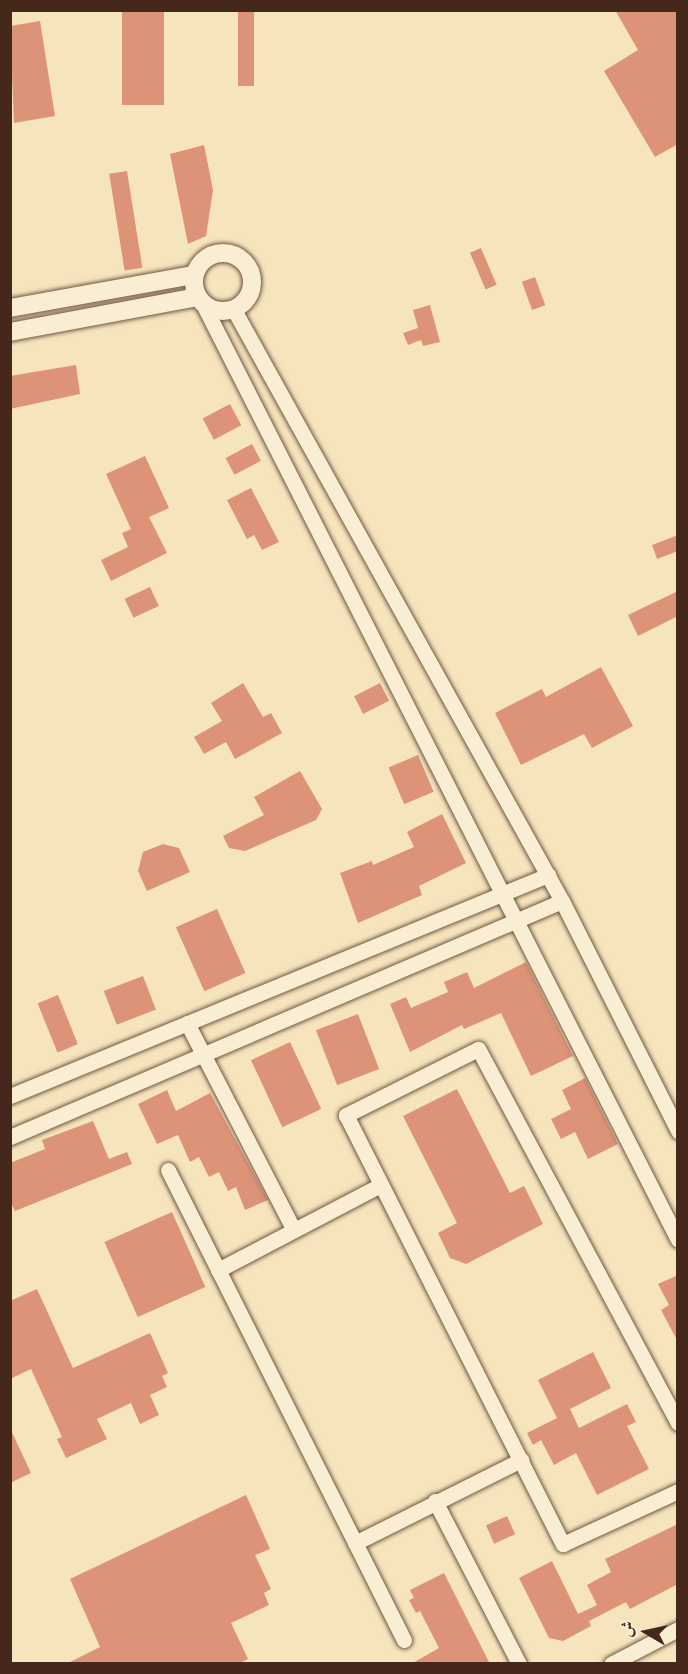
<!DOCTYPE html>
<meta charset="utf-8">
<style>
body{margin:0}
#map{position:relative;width:688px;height:1674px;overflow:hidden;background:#f6e5bc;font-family:"IM FELL English",Amiri,serif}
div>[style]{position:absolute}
.building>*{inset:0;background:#dd9377;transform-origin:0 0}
.roads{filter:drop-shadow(0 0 2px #715643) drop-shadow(0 0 2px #715643)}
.minor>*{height:15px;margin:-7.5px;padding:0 7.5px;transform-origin:7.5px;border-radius:7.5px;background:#f9eed3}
.tertiary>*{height:18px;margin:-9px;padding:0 9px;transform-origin:9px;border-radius:9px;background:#f9eed3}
.tertiary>.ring{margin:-9px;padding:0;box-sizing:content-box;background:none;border:18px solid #f9eed3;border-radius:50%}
span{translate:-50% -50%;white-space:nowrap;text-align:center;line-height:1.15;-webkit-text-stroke:6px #f9eed3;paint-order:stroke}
.frame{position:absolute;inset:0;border:12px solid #45271b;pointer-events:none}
.north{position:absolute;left:616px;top:1602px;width:60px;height:60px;-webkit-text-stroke:4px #f9eed3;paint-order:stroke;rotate:279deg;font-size:16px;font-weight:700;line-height:24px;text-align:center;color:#45271b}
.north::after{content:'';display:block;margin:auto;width:21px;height:27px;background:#45271b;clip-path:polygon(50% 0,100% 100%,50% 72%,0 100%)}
</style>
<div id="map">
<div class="building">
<i style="left:122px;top:10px;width:42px;height:95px"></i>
<i style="left:238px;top:10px;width:16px;height:76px"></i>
<i style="clip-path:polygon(615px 10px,678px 10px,678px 144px,655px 157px,604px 71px,638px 50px)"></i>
<i style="clip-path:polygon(40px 21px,55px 116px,14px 123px,10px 26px)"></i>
<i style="clip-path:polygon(204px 145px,213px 190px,206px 236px,188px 244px,170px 154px)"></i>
<i style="left:127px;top:171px;width:98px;height:18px;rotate:81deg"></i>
<i style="left:481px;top:248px;width:40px;height:12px;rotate:67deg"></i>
<i style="left:535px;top:277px;width:30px;height:14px;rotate:70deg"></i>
<i style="clip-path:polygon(430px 305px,440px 342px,423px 346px,421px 340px,408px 345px,403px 333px,418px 328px,413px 310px)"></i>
<i style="clip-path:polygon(76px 365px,80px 394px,10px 409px,10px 376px)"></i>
<i style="left:230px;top:404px;width:24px;height:31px;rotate:62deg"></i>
<i style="left:252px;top:444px;width:19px;height:30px;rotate:62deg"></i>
<i style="clip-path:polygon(145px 456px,169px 508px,149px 517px,167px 553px,111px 581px,101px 560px,128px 547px,122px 533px,131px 529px,106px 474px)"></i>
<i style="clip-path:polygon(251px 488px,279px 542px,262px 550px,254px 535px,247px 539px,227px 500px)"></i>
<i style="clip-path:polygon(678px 535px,678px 551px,657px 559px,652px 545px)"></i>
<i style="left:150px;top:587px;width:21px;height:28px;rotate:65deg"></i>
<i style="clip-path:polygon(678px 591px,678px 616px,638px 636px,628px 615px)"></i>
<i style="clip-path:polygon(601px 667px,633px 726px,592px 748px,584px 734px,521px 765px,495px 713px,542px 689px,546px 697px)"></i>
<i style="clip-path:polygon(243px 683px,263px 717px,271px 713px,282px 733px,235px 759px,226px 742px,204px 754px,194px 737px,222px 721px,211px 703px)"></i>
<i style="left:380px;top:683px;width:20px;height:29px;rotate:63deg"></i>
<i style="left:418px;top:755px;width:40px;height:32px;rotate:67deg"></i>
<i style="clip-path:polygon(300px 771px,322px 809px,316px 820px,245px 851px,229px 848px,223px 836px,264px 815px,254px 797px)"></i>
<i style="clip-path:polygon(442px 814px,466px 863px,419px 886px,422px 895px,358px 923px,340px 873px,372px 861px,373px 865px,414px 847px,407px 832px)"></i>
<i style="clip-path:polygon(163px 844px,179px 848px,190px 872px,147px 891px,138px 871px,143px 852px)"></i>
<i style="left:217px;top:909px;width:70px;height:45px;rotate:66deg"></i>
<i style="clip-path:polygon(526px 962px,573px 1056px,531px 1076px,501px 1013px,464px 1029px,462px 1025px,410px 1052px,390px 1004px,406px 997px,411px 1008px,448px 992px,444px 982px,467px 972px,474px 988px)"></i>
<i style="left:143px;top:976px;width:36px;height:42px;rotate:69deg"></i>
<i style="left:58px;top:995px;width:53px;height:22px;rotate:68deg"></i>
<i style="left:358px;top:1014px;width:59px;height:45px;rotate:69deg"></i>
<i style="left:290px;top:1042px;width:74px;height:43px;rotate:65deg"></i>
<i style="clip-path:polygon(585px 1078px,618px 1144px,588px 1159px,575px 1132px,561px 1139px,551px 1119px,571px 1109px,562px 1090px)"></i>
<i style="clip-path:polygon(457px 1089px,510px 1193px,524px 1186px,543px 1224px,466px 1264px,450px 1258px,438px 1233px,457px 1223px,403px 1116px)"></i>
<i style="clip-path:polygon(167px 1090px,176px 1111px,210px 1093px,268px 1200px,245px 1210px,236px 1187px,228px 1191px,219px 1172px,209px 1177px,199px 1157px,190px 1162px,178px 1135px,157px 1144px,138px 1104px)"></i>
<i style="clip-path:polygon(93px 1121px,109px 1159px,127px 1152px,132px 1164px,15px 1211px,10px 1201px,10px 1163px,45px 1149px,42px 1140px)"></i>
<i style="left:172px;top:1212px;width:82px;height:74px;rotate:66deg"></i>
<i style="clip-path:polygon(678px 1275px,678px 1342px,661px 1310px,669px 1305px,658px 1284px)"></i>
<i style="clip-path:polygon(37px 1289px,73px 1368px,150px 1333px,168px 1373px,162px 1376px,167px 1387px,150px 1395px,159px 1415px,140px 1424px,131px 1403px,97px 1419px,107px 1439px,66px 1458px,57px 1439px,62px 1437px,31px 1369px,10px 1379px,10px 1301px)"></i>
<i style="clip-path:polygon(593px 1352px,611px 1388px,570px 1409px,579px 1428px,627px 1404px,636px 1422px,627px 1426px,649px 1469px,597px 1495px,576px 1453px,554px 1465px,541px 1440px,533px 1445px,527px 1433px,557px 1418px,538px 1380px)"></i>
<i style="clip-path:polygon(10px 1428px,31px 1473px,10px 1483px)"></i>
<i style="clip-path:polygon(246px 1495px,270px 1549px,255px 1555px,271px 1589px,264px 1593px,269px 1605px,231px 1623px,248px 1659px,238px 1664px,66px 1664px,100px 1647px,70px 1579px)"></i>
<i style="left:507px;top:1516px;width:20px;height:23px;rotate:66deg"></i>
<i style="clip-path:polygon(678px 1524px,678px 1584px,630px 1609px,626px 1602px,589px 1621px,591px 1626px,563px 1641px,549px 1638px,519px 1578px,552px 1561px,578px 1614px,597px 1605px,587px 1585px,611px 1572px,605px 1559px)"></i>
<i style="clip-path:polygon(444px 1573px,490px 1664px,411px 1664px,439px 1648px,420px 1611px,416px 1613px,409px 1600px,414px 1598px,410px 1590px)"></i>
</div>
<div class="roads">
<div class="minor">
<i style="left:204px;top:306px;width:1047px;rotate:63.09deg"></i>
<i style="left:234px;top:310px;width:676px;rotate:60.97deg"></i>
<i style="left:562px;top:901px;width:258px;rotate:63.2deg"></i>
<i style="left:187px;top:1023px;width:233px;rotate:62.7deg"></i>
<i style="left:10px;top:1096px;width:582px;rotate:-22.33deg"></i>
<i style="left:10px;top:1137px;width:600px;rotate:-23.15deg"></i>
<i style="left:168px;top:1170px;width:526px;rotate:63.34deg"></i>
<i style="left:218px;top:1270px;width:182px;rotate:-27.6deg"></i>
<i style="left:678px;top:1423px;width:424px;rotate:-118.1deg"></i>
<i style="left:478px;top:1049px;width:148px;rotate:153.4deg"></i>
<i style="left:346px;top:1115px;width:481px;rotate:63.2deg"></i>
<i style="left:563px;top:1544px;width:127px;rotate:-24.7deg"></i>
<i style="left:435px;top:1501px;width:183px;rotate:62.7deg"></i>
<i style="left:355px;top:1543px;width:186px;rotate:-26.6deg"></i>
<i style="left:611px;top:1664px;width:76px;rotate:-27.6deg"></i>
</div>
<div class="tertiary">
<i class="ring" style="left:194px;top:253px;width:40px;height:40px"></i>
<i style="left:10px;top:308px;width:187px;rotate:-10.2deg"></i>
<i style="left:10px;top:332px;width:190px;rotate:-10.6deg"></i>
</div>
</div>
<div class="frame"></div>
<div class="north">ش</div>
</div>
